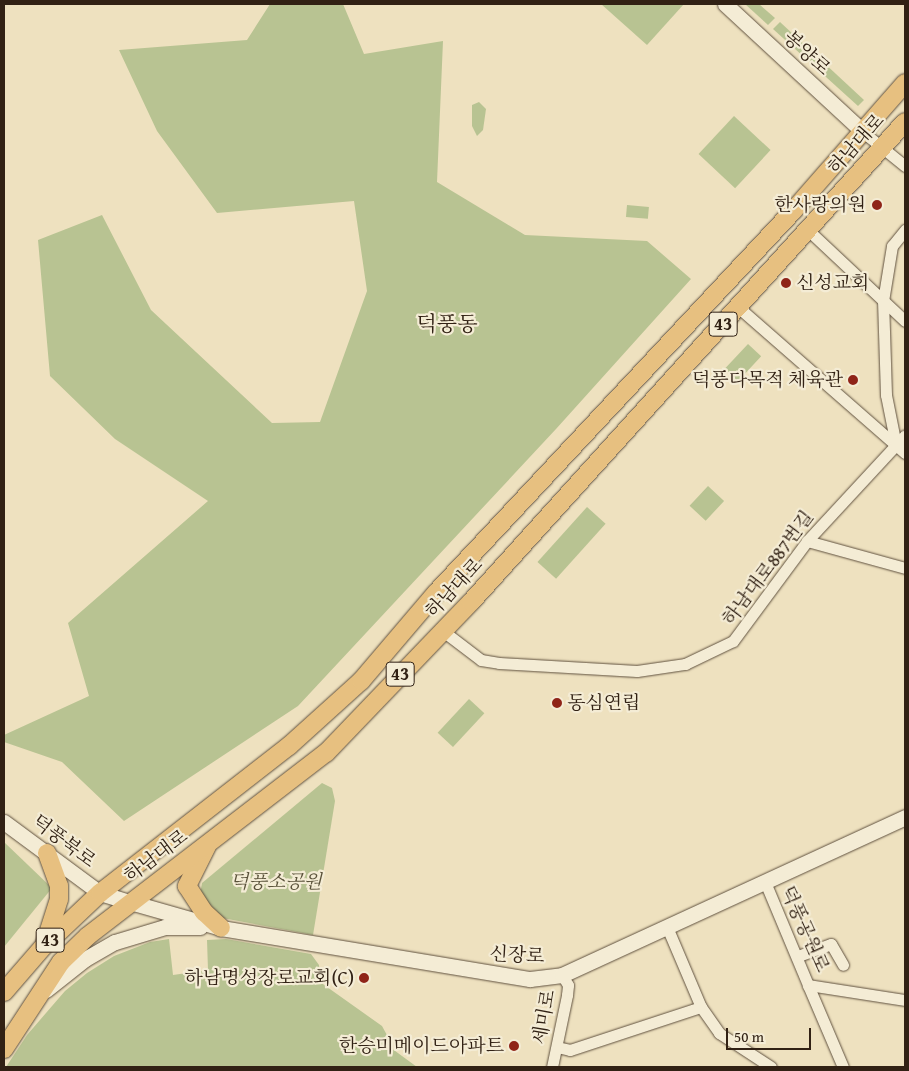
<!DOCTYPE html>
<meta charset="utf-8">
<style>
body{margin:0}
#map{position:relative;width:909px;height:1071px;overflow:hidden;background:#eee1bf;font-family:"Gentium Book Plus","Noto Serif KR",serif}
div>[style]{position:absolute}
.green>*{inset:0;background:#b8c392;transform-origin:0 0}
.roads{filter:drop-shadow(0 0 1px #60513f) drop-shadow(0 0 1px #60513f)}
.street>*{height:11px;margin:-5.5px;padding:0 5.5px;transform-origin:5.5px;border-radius:5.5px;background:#f4ecd5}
.secondary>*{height:15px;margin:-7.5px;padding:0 7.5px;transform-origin:7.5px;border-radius:7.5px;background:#f4ecd5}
.primary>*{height:18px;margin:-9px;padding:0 9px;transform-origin:9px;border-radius:9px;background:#e7c080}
.dots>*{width:14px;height:14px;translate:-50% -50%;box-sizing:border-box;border:2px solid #f4ecd5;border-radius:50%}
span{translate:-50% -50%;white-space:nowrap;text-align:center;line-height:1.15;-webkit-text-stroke:4.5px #f4ecd5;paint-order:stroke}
.shield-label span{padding:1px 4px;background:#f4ecd5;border:1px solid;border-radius:4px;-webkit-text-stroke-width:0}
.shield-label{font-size:18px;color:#312114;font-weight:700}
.street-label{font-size:19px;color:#312114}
.poi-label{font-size:19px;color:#312114}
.right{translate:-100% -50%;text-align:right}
.left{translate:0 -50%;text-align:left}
.park-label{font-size:19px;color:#5a523a;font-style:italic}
.quarter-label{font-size:21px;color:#312114}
.frame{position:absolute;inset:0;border:5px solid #312114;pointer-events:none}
.scale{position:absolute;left:726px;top:1028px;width:85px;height:22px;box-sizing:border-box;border:2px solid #312114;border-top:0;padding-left:6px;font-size:15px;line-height:18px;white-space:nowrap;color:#312114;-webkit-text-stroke:4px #f4ecd5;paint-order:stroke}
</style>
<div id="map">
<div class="green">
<i style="clip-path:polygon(270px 4px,343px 4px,364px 54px,443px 41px,437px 182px,525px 235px,647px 241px,691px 279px,556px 429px,298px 706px,124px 821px,62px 762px,4px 742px,4px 735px,89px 696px,68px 623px,208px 501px,115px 439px,50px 376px,38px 240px,102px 215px,151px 310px,272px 423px,320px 422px,367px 291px,354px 201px,217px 213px,157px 131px,119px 50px,247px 40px)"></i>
<i style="clip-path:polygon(601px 4px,684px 4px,647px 45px)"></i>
<i style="clip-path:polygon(745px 4px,759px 4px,775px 18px,768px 25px)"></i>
<i style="clip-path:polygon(780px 22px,864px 100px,858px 106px,773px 29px)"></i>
<i style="clip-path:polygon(479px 102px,486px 109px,483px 130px,477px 136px,472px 126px,472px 105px)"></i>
<i style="left:734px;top:116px;width:50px;height:52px;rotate:43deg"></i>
<i style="left:627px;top:205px;width:22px;height:12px;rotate:5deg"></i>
<i style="left:748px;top:344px;width:18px;height:34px;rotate:43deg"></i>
<i style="left:708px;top:486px;width:22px;height:27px;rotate:43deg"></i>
<i style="left:587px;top:507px;width:25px;height:74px;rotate:42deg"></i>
<i style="left:469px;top:699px;width:21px;height:46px;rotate:43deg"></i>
<i style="clip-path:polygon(322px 783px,332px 788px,335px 801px,313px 935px,217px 917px,200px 895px,202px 883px)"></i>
<i style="clip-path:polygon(4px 842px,52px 888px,4px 947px)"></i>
<i style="clip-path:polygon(169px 939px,173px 975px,208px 970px,207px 940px,226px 939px,311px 954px,319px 965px,320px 982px,382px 1026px,388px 1037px,387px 1045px,417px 1067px,6px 1067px,27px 1035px,65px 991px,87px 973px,114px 956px,150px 942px)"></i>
</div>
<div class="roads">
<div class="street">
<i style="left:863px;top:132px;width:54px;rotate:39deg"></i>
<i style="left:808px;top:230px;width:133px;rotate:43.2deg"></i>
<i style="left:738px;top:307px;width:222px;rotate:41.2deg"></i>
<i style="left:896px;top:445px;width:51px;rotate:-101.3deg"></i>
<i style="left:886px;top:395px;width:94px;rotate:-91.8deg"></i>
<i style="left:883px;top:301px;width:56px;rotate:-80.7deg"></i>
<i style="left:892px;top:246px;width:21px;rotate:-51deg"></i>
<i style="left:807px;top:541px;width:102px;rotate:15.4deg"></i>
<i style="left:443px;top:631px;width:48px;rotate:37.3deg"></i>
<i style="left:481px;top:660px;width:18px;rotate:9deg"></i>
<i style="left:499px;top:663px;width:138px;rotate:3.3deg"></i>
<i style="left:637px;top:671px;width:49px;rotate:-8.3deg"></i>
<i style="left:685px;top:664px;width:53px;rotate:-25.6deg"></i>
<i style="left:733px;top:641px;width:124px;rotate:-53.5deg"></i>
<i style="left:807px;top:541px;width:144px;rotate:-47.2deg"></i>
<i style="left:765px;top:882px;width:112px;rotate:67.3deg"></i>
<i style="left:808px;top:985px;width:98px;rotate:8.8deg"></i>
<i style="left:667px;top:927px;width:87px;rotate:67deg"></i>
<i style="left:701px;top:1007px;width:32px;rotate:55deg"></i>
<i style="left:719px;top:1033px;width:62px;rotate:33.2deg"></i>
<i style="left:798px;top:956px;width:35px;rotate:-20deg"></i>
<i style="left:831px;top:944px;width:24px;rotate:60deg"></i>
<i style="left:808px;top:985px;width:89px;rotate:66.9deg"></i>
<i style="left:557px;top:1047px;width:13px;rotate:13deg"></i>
<i style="left:570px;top:1050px;width:138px;rotate:-18.2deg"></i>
<i style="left:552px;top:1067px;width:74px;rotate:-78.2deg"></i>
<i style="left:567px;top:995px;width:10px;rotate:-84deg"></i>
<i style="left:568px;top:985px;width:12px;rotate:-121deg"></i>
</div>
<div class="secondary">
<i style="left:725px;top:4px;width:188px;rotate:42.8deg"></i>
<i style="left:4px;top:822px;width:119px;rotate:36.5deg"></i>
<i style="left:100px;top:893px;width:31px;rotate:17deg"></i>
<i style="left:130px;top:902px;width:95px;rotate:15.9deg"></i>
<i style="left:221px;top:928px;width:313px;rotate:9.4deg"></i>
<i style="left:530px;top:979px;width:32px;rotate:-7deg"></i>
<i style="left:562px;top:975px;width:378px;rotate:-24.7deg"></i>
<i style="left:46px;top:990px;width:50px;rotate:-38.5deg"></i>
<i style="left:85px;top:959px;width:34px;rotate:-30deg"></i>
<i style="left:115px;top:942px;width:52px;rotate:-16.7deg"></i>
<i style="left:165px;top:927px;width:35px"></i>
</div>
<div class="primary">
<i style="left:207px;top:846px;width:45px;rotate:116.6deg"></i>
<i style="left:187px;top:886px;width:31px;rotate:57deg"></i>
<i style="left:204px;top:912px;width:23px;rotate:43deg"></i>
<i style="left:45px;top:943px;width:46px;rotate:-72.3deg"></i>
<i style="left:59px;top:899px;width:13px;rotate:-90deg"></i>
<i style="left:59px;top:886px;width:35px;rotate:-110deg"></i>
<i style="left:4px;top:992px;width:60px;rotate:-49.1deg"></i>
<i style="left:43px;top:947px;width:79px;rotate:-43.5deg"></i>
<i style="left:100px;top:893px;width:239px;rotate:-37.9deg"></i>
<i style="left:289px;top:746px;width:97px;rotate:-42.1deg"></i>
<i style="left:361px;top:681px;width:116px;rotate:-49.6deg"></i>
<i style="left:436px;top:593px;width:523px;rotate:-46.94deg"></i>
<i style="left:793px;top:211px;width:170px;rotate:-48.8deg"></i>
<i style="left:4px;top:1049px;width:104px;rotate:-56.8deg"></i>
<i style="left:61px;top:962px;width:37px;rotate:-44deg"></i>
<i style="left:88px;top:936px;width:300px;rotate:-37.6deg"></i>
<i style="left:326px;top:753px;width:209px;rotate:-46.2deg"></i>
<i style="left:471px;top:602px;width:647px;rotate:-47.88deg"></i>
</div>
</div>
<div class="dots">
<i style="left:877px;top:205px;background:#8f2418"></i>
<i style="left:786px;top:283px;background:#8f2418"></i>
<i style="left:853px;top:380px;background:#8f2418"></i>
<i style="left:557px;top:703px;background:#8f2418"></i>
<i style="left:364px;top:978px;background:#8f2418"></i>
<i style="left:514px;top:1046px;background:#8f2418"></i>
</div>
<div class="shield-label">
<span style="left:723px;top:324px">43</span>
<span style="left:400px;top:674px">43</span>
<span style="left:50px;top:940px">43</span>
</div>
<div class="street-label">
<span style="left:807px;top:53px;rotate:42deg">봉양로</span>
<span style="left:856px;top:144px;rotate:-48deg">하남대로</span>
<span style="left:768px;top:568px;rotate:-53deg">하남대로887번길</span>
<span style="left:454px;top:588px;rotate:-47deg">하남대로</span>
<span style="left:64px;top:841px;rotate:37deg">덕풍북로</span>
<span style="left:156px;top:856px;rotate:-37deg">하남대로</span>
<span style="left:805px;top:929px;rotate:66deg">덕풍공원로</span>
<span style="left:517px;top:955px;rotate:3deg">신장로</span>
<span style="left:544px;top:1017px;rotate:-80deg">세미로</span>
</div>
<div class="poi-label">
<span class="right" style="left:866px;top:205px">한사랑의원</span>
<span class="left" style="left:796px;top:283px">신성교회</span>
<span class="right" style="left:843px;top:380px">덕풍다목적 체육관</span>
<span class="left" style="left:567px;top:703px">동심연립</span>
<span class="right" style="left:354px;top:978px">하남명성장로교회(C)</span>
<span class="right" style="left:504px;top:1046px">한승미메이드아파트</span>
</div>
<div class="park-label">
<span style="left:276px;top:882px">덕풍소공원</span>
</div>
<div class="quarter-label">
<span style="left:447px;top:324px">덕풍동</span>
</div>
<div class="frame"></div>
<div class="scale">50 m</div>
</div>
